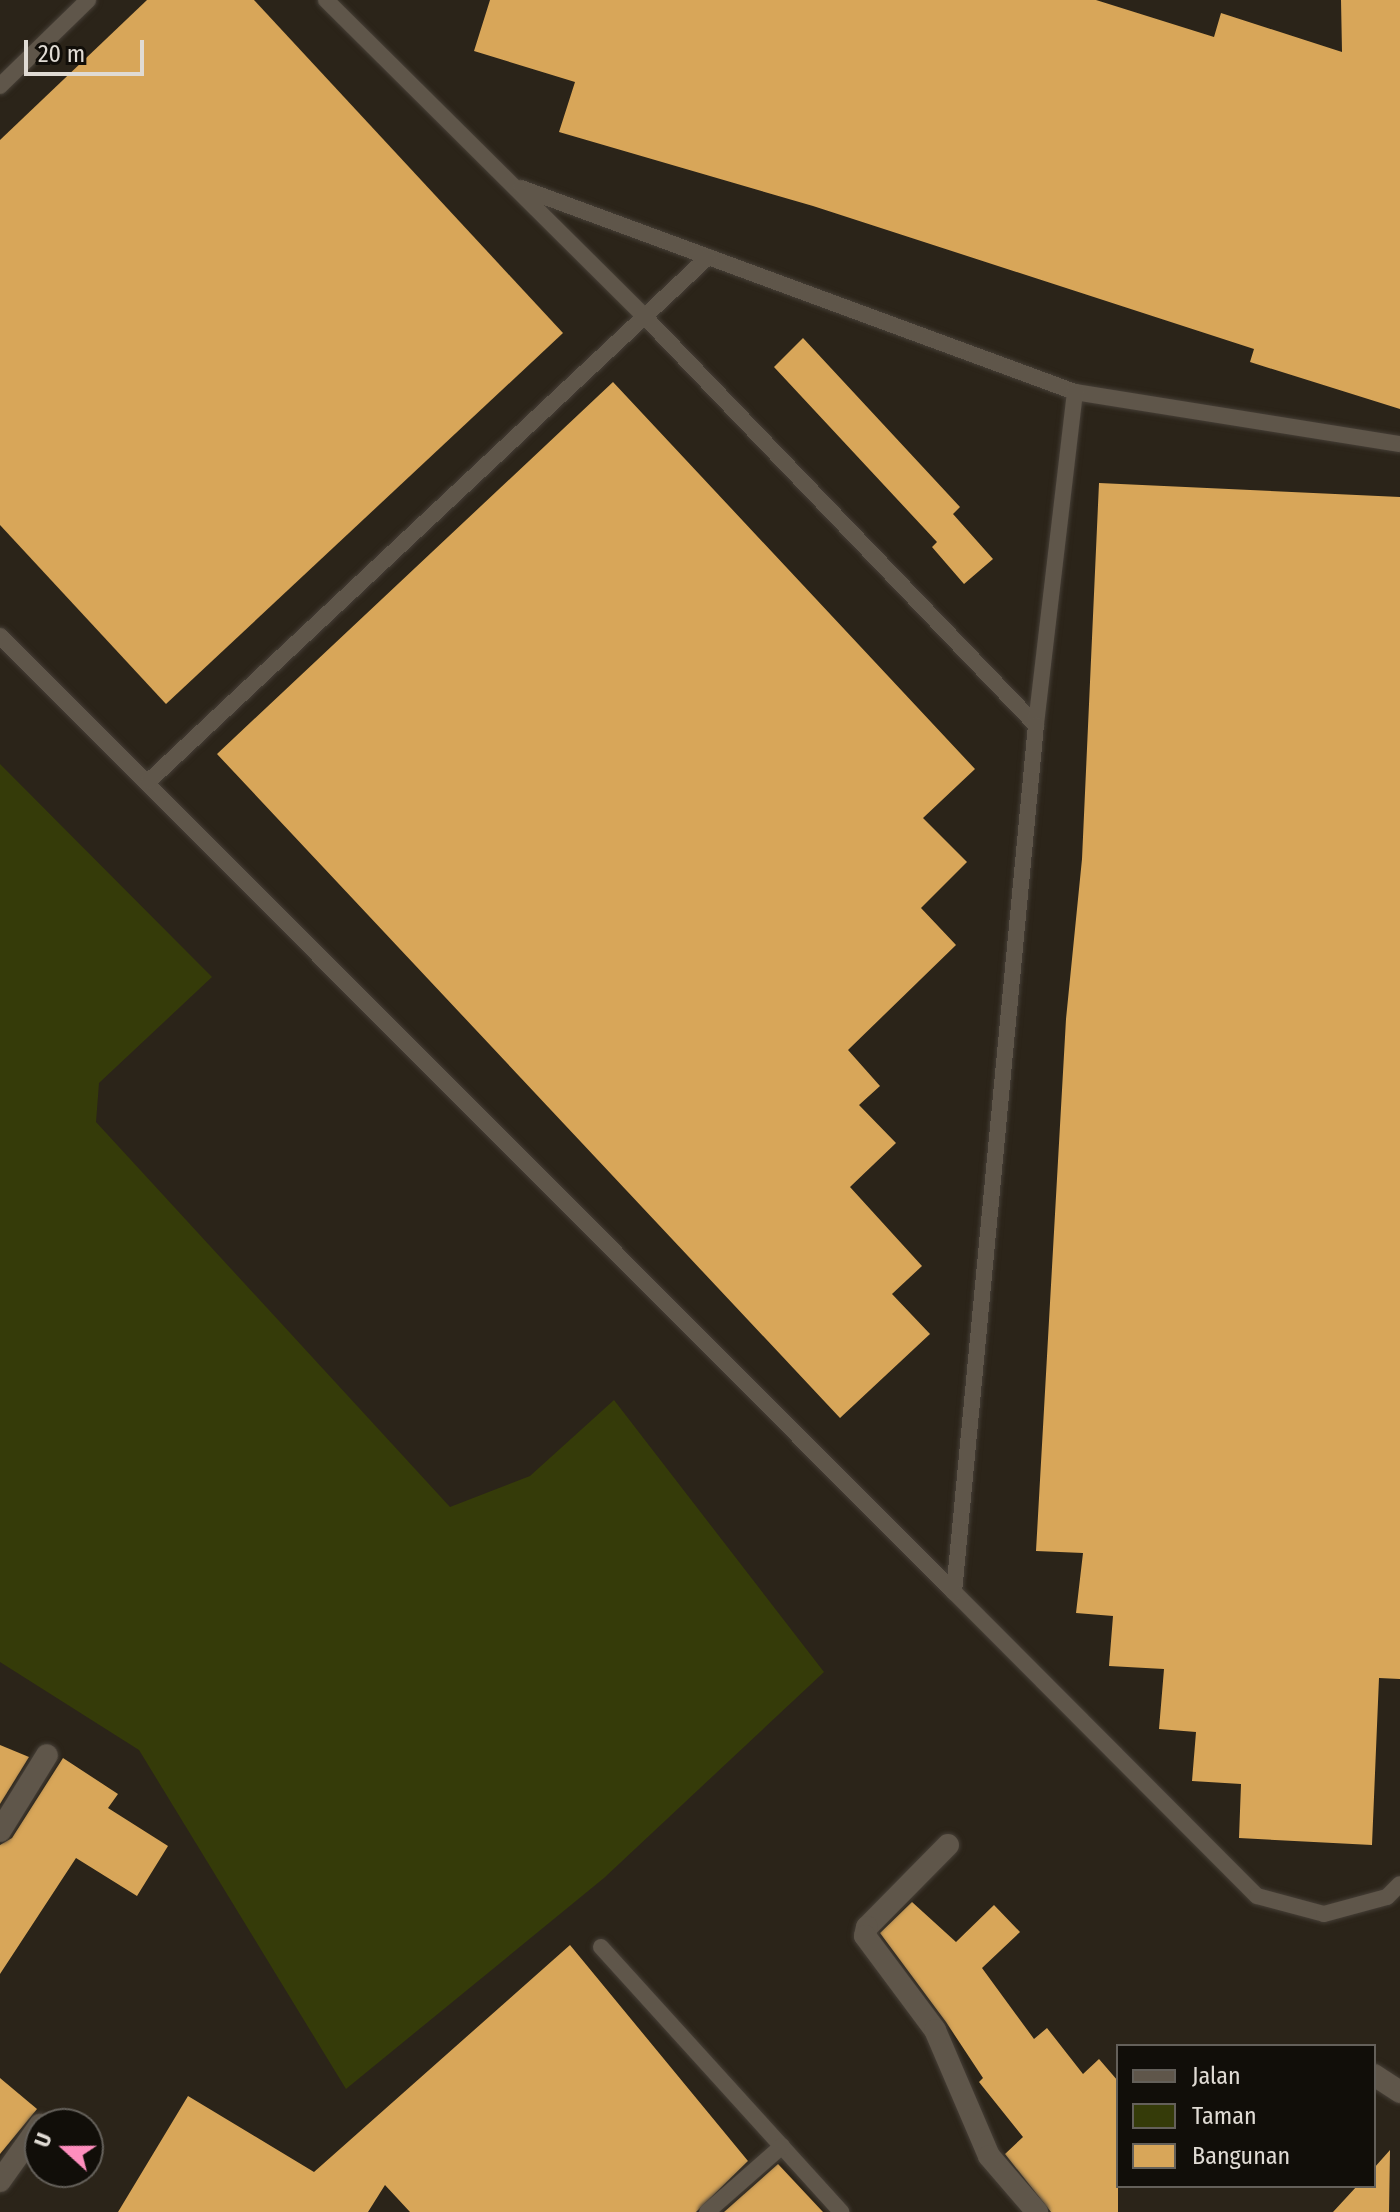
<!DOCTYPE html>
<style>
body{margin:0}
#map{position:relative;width:1400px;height:2212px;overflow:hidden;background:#2b2419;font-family:"Fira Sans Condensed",sans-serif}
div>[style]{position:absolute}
.green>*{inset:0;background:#353b09}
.building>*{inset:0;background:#d8a659}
.roads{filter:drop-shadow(0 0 2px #453e36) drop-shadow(0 0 2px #453e36)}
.service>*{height:16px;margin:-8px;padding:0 8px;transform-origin:8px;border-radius:8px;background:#5f564a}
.minor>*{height:22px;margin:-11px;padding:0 11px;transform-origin:11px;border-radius:11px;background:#5f564a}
span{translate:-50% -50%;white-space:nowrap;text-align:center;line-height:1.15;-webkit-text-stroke:8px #110e09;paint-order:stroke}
.legend{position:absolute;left:1116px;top:2044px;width:260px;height:144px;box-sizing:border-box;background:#110e09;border:2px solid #64605a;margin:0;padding:10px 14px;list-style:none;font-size:24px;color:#e0dbd4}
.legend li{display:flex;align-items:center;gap:16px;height:40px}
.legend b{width:40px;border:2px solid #64605a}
.north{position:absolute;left:24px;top:2108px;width:80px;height:80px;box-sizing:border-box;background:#110e09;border:2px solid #64605a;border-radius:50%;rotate:291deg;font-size:22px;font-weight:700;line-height:32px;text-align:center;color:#e0dbd4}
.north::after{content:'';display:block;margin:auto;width:28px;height:36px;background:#fe8ebe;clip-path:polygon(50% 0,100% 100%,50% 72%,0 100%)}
.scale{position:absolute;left:24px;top:40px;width:120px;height:36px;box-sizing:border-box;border:4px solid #e0dbd4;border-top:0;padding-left:10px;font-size:24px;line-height:28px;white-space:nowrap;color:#e0dbd4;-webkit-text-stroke:6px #110e09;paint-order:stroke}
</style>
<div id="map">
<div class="green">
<i style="clip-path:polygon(0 764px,212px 977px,99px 1083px,96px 1122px,450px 1507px,530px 1476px,614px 1400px,824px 1672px,604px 1878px,346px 2089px,139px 1750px,0 1662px)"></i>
</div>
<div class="building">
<i style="clip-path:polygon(147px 0,254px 0,563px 333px,166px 704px,0 525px,0 140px)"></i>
<i style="clip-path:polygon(490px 0,1096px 0,1214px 37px,1221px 13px,1342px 52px,1341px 0,1400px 0,1400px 409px,1250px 362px,1254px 349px,813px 206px,559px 132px,575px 82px,474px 51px)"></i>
<i style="clip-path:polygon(803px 338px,960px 507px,953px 514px,993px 559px,964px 584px,932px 547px,937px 542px,774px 367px)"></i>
<i style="clip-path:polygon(613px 382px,975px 769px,923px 818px,967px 862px,921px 908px,956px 945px,848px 1050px,880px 1086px,859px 1105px,896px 1143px,850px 1187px,922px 1266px,892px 1294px,930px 1334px,840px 1418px,217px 754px)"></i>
<i style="clip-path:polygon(1099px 483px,1400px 497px,1400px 1679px,1379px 1678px,1372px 1845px,1239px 1838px,1241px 1784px,1192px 1781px,1196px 1732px,1159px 1729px,1164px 1669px,1109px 1666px,1113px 1616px,1076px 1613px,1083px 1553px,1036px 1551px,1066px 1019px,1082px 859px)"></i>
<i style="clip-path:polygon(0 1745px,29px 1757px,0 1804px)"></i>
<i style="clip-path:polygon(63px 1758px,118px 1794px,108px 1808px,168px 1846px,137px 1896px,76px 1858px,0 1974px,0 1845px,12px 1838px)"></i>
<i style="clip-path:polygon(912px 1902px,956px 1942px,994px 1905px,1020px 1932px,982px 1968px,1034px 2039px,1047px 2028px,1083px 2074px,1099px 2059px,1118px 2081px,1118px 2212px,1051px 2212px,1005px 2154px,1023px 2137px,979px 2082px,983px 2078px,946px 2022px,880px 1933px)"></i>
<i style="clip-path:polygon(570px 1945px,748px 2161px,696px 2212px,410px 2212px,385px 2185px,368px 2212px,118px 2212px,188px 2096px,314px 2172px)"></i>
<i style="clip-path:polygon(0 2078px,37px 2109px,0 2154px)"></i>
<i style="clip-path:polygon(1390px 2150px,1389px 2212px,1333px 2212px,1357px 2186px,1374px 2186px,1374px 2168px)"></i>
<i style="clip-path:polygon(778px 2164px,823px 2212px,724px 2212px)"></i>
</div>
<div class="roads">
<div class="service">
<i style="left:326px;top:0;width:450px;rotate:44.8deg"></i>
<i style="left:645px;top:317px;width:565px;rotate:46.22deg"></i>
<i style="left:0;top:86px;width:123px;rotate:-44.3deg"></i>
<i style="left:521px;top:188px;width:590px;rotate:20.22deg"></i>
<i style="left:1075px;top:392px;width:329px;rotate:9.1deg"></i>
<i style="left:1075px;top:392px;width:335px;rotate:96.7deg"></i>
<i style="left:1036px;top:725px;width:871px;rotate:95.4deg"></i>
<i style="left:954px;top:1592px;width:429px;rotate:45.1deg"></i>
<i style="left:1257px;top:1896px;width:69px;rotate:15deg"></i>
<i style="left:1324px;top:1914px;width:65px;rotate:-15.1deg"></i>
<i style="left:1387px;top:1897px;width:18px;rotate:-45deg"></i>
<i style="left:0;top:636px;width:1351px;rotate:45.06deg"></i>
<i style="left:149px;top:781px;width:766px;rotate:-43.15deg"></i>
<i style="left:601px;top:1947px;width:358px;rotate:47.8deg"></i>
<i style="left:707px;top:2212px;width:100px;rotate:-41.3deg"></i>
</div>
<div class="minor">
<i style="left:0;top:1831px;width:89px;rotate:-58.3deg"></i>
<i style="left:948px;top:1845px;width:115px;rotate:134.6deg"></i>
<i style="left:867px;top:1927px;width:9px;rotate:103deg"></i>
<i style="left:865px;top:1936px;width:117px;rotate:53.3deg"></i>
<i style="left:935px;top:2030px;width:137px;rotate:66.8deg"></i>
<i style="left:989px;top:2156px;width:74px;rotate:49.4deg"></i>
<i style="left:1374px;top:2075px;width:31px;rotate:33deg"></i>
<i style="left:0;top:2181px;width:69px;rotate:-54.5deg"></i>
</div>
</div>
<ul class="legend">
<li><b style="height:10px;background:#5f564a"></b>Jalan</li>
<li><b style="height:22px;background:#353b09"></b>Taman</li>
<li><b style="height:22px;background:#d8a659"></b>Bangunan</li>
</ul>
<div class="north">U</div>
<div class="scale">20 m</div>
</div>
